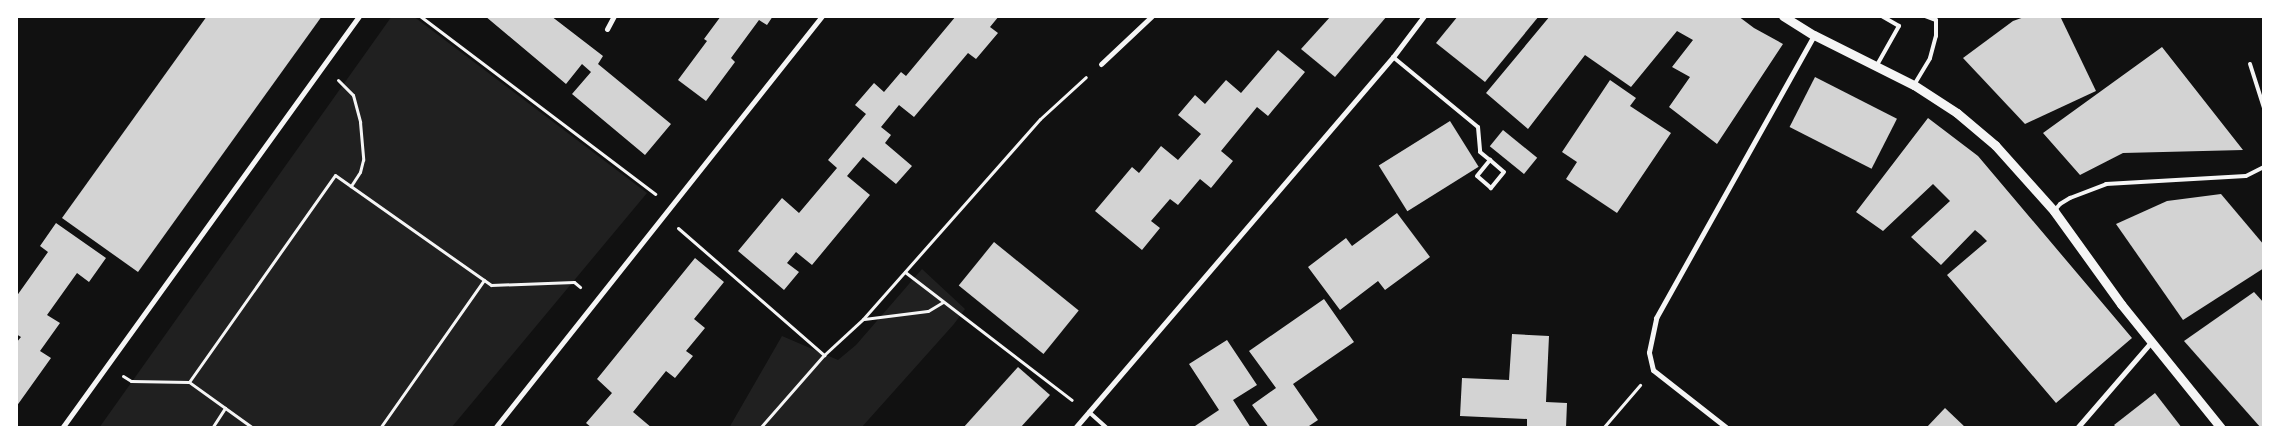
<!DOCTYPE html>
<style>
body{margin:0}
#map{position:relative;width:2280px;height:444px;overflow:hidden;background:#111;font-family:"Fira Sans Condensed",sans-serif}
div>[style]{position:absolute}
.green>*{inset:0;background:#202020}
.building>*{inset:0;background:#d3d3d3;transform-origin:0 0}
.path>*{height:3px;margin:-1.5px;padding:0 1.5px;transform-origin:1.5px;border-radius:1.5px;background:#f5f5f5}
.service>*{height:4px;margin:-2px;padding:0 2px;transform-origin:2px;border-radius:2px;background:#f5f5f5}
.minor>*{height:5px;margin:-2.5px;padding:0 2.5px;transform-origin:2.5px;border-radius:2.5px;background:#f5f5f5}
.tertiary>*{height:9px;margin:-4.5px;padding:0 4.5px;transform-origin:4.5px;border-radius:4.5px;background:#f5f5f5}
span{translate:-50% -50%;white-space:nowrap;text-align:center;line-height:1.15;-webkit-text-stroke:5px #fff;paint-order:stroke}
.frame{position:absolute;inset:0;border:18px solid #fff;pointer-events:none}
</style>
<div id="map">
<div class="green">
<i style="clip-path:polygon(392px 16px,413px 16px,647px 193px,451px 428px,99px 428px)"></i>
<i style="clip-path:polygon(922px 269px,965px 309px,954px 324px,861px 428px,729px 428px,782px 336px,838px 360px,856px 345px)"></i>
</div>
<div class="building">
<i style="clip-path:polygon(207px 16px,322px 16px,138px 272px,62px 218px)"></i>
<i style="clip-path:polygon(485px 16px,551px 16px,603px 56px,598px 64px,671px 124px,645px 155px,572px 94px,591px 72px,582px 64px,566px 84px)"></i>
<i style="clip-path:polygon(721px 16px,773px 16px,767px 25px,759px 20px,731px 58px,735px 62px,706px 101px,678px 80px,707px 41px,704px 39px)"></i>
<i style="clip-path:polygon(956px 16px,999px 16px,990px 27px,998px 33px,976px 59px,968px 53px,914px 117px,899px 105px,881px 127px,891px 135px,885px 143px,912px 166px,896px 184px,863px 157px,847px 176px,870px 195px,812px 265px,796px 252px,787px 263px,799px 272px,784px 290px,738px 251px,782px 198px,799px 213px,837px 168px,828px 160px,866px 114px,855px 105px,874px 83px,884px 92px,901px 72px,906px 76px)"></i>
<i style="clip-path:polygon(1331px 16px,1387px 16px,1335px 77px,1301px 49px)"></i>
<i style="clip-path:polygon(1458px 16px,1539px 16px,1485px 82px,1436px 43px)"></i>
<i style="clip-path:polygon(1550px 16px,1738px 16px,1754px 28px,1783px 44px,1717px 144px,1669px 107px,1690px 77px,1672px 67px,1693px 40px,1677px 31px,1631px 87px,1585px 55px,1528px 129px,1486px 93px)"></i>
<i style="clip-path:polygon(2027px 16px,2060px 16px,2096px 91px,2025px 124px,1963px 58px,2013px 21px)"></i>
<i style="clip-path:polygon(2162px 47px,2243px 150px,2123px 153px,2080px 175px,2043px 133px)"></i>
<i style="clip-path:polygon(1278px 50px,1305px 72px,1268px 116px,1257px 107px,1221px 151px,1233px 161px,1211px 188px,1200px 179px,1178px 205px,1170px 199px,1151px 221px,1160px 228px,1142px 250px,1095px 211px,1132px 167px,1139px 173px,1161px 146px,1178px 160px,1201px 134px,1178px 115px,1195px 95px,1205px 104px,1226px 80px,1241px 93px)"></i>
<i style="left:1815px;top:77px;width:92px;height:56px;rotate:27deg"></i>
<i style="clip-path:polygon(1610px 80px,1636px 98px,1630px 106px,1671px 133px,1617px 213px,1566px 179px,1577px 162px,1562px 152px)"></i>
<i style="clip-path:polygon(1928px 118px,1978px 156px,2132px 338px,2056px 403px,1947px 275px,1987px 241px,1981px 235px,1975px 230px,1941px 265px,1911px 237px,1950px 201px,1933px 184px,1883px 231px,1856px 212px)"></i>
<i style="left:1450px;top:121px;width:54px;height:84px;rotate:58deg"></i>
<i style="left:1503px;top:130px;width:44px;height:21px;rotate:39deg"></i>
<i style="clip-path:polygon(2221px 194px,2264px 245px,2264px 268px,2183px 320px,2116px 224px,2167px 201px)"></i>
<i style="clip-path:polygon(1397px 213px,1430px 257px,1385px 290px,1378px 281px,1340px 310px,1308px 267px,1346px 238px,1352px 246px)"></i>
<i style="clip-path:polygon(56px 223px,106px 258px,89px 282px,77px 273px,47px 315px,60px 323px,40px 351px,51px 358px,16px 407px,16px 343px,21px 337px,16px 334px,16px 297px,48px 252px,40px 246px)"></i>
<i style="left:994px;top:242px;width:109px;height:56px;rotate:39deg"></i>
<i style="clip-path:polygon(695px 258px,724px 282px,694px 319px,705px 328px,686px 351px,693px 356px,675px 378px,666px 371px,633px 412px,652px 428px,592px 428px,586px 423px,612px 393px,597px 379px)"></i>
<i style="clip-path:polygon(2254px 292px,2264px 303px,2264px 428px,2261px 428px,2184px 341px)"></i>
<i style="clip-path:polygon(1324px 299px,1354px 342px,1293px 384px,1318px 420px,1306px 428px,1269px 428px,1252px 405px,1276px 388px,1249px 351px)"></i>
<i style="clip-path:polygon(1512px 334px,1549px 336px,1546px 402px,1567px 403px,1566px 428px,1527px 428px,1527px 419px,1460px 416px,1462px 378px,1509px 380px)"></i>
<i style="clip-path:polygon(1227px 340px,1257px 385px,1233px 400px,1251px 428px,1192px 428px,1219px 410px,1189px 364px)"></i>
<i style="clip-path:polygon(1018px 367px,1050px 395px,1020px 428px,963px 428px)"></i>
<i style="clip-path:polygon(2155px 393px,2182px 428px,2117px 428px,2114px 425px)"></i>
<i style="clip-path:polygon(1945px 408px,1966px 428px,1926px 428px)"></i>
</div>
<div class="path">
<i style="left:420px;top:16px;width:295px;rotate:37.1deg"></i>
<i style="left:338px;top:80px;width:21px;rotate:45deg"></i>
<i style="left:353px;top:95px;width:28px;rotate:75deg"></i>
<i style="left:360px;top:122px;width:38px;rotate:85deg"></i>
<i style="left:363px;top:160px;width:12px;rotate:104deg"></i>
<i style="left:360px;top:172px;width:17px;rotate:123deg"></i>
<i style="left:678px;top:228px;width:194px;rotate:41deg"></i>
<i style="left:905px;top:272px;width:210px;rotate:37.5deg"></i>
<i style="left:864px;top:319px;width:64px;rotate:-7.1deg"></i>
<i style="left:928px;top:311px;width:17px;rotate:-31deg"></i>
<i style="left:123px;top:376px;width:9px;rotate:32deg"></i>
<i style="left:131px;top:381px;width:58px;rotate:1deg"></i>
<i style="left:212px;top:428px;width:24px;rotate:-57deg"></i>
<i style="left:253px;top:428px;width:79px;rotate:-144.3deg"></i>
<i style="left:189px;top:382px;width:253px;rotate:-54.8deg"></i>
<i style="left:335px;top:175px;width:191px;rotate:35.2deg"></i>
<i style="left:491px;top:285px;width:83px;rotate:-2.1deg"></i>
<i style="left:574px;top:282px;width:8px;rotate:40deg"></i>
<i style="left:380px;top:428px;width:181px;rotate:-54.9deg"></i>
<i style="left:760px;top:428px;width:97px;rotate:-48.8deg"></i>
<i style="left:824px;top:355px;width:53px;rotate:-42.7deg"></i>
<i style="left:863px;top:319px;width:267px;rotate:-48.5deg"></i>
<i style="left:1040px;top:119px;width:62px;rotate:-42.4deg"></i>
<i style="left:1603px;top:428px;width:57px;rotate:-49.3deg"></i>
</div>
<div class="service">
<i style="left:1393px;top:57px;width:110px;rotate:39.5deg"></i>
<i style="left:1478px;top:127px;width:25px;rotate:85deg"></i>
<i style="left:1480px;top:152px;width:13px;rotate:39deg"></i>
<i style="left:1490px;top:160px;width:18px;rotate:41deg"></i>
<i style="left:1504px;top:172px;width:21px;rotate:129deg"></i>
<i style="left:1491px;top:188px;width:18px;rotate:-139deg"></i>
<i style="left:1477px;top:176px;width:21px;rotate:-51deg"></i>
<i style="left:2250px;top:64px;width:46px;rotate:72.3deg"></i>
<i style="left:1877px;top:65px;width:45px;rotate:-60.6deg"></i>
<i style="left:1899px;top:26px;width:20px;rotate:-150deg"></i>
<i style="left:1914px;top:85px;width:31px;rotate:-59deg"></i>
<i style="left:1930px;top:58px;width:23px;rotate:-75deg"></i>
<i style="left:1936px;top:36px;width:16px;rotate:-90deg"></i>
<i style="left:1936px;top:20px;width:12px;rotate:-160deg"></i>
<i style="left:2054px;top:211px;width:9px;rotate:-49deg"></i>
<i style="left:2060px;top:204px;width:12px;rotate:-31deg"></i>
<i style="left:2070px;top:198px;width:39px;rotate:-21deg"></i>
<i style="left:2106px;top:184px;width:140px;rotate:-3.3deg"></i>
<i style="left:2246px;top:176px;width:20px;rotate:-27deg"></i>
<i style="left:1089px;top:412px;width:24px;rotate:42deg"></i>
</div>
<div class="minor">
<i style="left:607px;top:29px;width:15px;rotate:-62deg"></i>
<i style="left:1101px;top:64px;width:70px;rotate:-43.3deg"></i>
<i style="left:62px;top:428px;width:508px;rotate:-54.21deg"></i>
<i style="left:495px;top:428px;width:526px;rotate:-51.56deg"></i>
<i style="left:1075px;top:428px;width:489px;rotate:-49.4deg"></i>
<i style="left:1393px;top:57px;width:51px;rotate:-52.9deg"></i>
<i style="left:1727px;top:428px;width:94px;rotate:-141.9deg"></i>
<i style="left:1653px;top:370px;width:18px;rotate:-103deg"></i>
<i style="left:1649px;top:352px;width:35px;rotate:-78deg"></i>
<i style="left:1656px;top:318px;width:324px;rotate:-60.8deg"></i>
<i style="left:2077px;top:428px;width:115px;rotate:-49.2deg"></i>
</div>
<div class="tertiary">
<i style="left:1783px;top:16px;width:36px;rotate:32deg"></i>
<i style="left:1814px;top:35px;width:112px;rotate:26.6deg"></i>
<i style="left:1914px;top:85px;width:51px;rotate:33.1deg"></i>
<i style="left:1957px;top:113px;width:50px;rotate:40.1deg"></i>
<i style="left:1995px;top:145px;width:89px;rotate:48.2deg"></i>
<i style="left:2054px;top:211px;width:115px;rotate:54.2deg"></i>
<i style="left:2121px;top:304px;width:159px;rotate:51.1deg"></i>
</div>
<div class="frame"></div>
</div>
